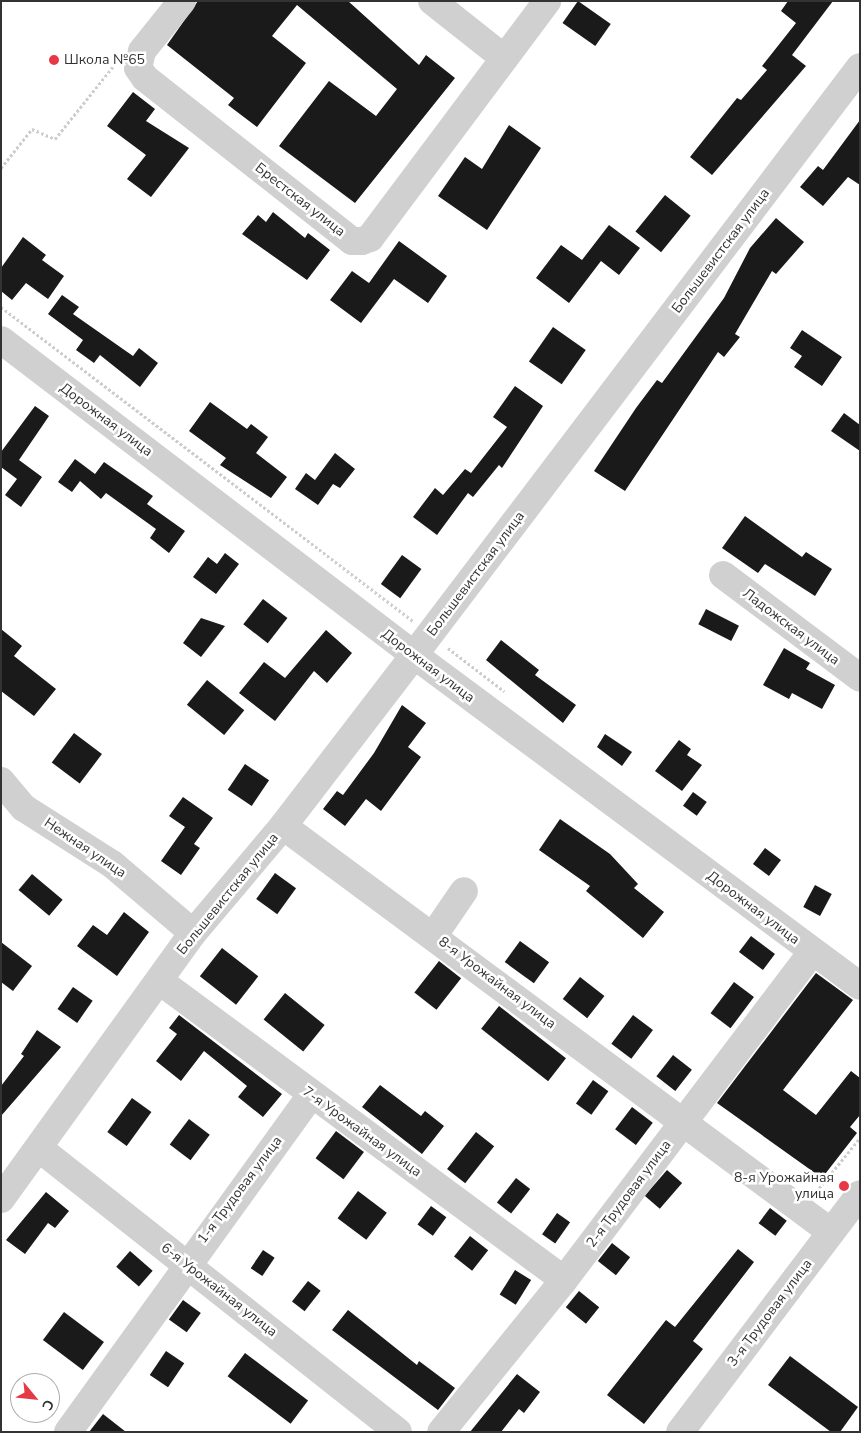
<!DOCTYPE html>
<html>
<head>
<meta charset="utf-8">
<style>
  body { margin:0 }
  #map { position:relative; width:861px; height:1433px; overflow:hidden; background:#fff; font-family:"Nunito Sans",sans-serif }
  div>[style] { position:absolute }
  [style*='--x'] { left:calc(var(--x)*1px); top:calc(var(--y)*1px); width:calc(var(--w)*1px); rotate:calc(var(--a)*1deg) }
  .building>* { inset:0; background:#1a1a1a; transform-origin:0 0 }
  .path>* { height:3px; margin-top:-1.5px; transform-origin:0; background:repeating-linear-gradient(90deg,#cdcdcd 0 2.5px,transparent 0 5px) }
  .minor>* { height:28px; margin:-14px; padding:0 14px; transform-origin:14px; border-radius:14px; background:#d0d0d0 }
  .dots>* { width:14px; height:14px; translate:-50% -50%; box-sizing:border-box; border:2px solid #fff; border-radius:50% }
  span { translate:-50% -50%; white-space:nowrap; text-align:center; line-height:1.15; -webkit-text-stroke:5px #fff; paint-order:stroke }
  .poi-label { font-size:14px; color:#333 }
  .left { translate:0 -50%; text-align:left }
  .right { translate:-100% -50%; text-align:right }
  .street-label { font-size:14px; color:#333 }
  .frame { position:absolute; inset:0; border:2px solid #333; pointer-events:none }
  .north { position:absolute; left:10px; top:1373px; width:50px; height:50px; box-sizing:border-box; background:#fff; border:1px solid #adadad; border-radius:50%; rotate:118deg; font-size:14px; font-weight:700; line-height:20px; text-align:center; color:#333 }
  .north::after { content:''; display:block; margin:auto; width:18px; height:22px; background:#e63946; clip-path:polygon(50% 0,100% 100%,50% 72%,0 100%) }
</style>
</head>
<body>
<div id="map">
  <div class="building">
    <i style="clip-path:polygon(198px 1px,348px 1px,419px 65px,426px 55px,455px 78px,355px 203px,279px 146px,329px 81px,376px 116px,397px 89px,297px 5px,272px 36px,306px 63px,257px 127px,228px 105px,234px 98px,167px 45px)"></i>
    <i style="left:578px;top:1px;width:40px;height:27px;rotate:35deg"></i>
    <i style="clip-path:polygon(788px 1px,833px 1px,792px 55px,806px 66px,712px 175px,690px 157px,737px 98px,741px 100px,767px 70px,762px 66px,796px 23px,781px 11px)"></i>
    <i style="clip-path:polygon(133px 92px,155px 109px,146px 121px,189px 148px,151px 197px,127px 179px,146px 155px,107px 126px)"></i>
    <i style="clip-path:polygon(860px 120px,860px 185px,848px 177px,823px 206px,800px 187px,818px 166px,823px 170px)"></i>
    <i style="clip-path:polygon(509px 125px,541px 148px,487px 230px,438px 196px,465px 157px,482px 169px)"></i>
    <i style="left:665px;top:195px;width:33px;height:47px;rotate:39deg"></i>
    <i style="clip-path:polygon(273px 212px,305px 238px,308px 233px,330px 250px,307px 280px,242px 234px,258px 215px,266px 222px)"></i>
    <i style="clip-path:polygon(776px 218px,804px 242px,776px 274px,772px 271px,735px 334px,740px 337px,724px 357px,718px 352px,625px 491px,594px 471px,636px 408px,657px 380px,662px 383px,724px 298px,750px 248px)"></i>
    <i style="clip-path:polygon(609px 225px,640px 248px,619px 275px,601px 261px,569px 303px,536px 278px,561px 245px,582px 260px)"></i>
    <i style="clip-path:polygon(23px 237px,46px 255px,42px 260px,64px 276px,48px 299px,26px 283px,12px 300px,1px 291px,1px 268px)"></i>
    <i style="clip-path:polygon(399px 241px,447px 276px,428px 303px,394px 279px,361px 323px,330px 300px,352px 271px,369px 283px)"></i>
    <i style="clip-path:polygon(62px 295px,79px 307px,73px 314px,133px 356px,139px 348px,158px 363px,140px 387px,100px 355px,94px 363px,76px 350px,83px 340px,48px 314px)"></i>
    <i style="left:553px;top:327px;width:40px;height:42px;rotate:35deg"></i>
    <i style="clip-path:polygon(802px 330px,842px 357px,822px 386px,794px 367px,802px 356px,790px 348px)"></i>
    <i style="clip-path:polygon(515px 386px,543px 406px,502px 468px,499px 465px,473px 497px,468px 493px,437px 535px,413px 517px,435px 488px,443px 495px,465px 469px,471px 473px,507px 427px,493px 417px)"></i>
    <i style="clip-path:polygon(210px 402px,247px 429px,251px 424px,268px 437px,256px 453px,287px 477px,271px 498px,220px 465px,226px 458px,189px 431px)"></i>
    <i style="clip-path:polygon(35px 406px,49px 416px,19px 460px,42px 477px,21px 507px,5px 495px,17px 479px,1px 467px,1px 452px)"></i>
    <i style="clip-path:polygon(844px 413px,860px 425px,860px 451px,831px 431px)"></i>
    <i style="clip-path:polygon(335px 453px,355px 469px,340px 488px,333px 484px,318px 505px,295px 489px,306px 473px,315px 480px)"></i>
    <i style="clip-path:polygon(75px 459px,95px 474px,104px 462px,153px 496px,147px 504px,185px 531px,169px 553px,150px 538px,156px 529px,106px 493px,101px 499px,80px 481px,72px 492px,58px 482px)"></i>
    <i style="clip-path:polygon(745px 516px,802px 557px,806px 552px,832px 569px,815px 596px,765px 564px,758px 573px,722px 548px)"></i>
    <i style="clip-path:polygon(225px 553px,239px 564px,216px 594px,193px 577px,208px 557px,217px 564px)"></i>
    <i style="left:402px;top:555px;width:24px;height:36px;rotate:36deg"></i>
    <i style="left:263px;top:599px;width:31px;height:32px;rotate:38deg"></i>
    <i style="left:706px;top:609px;width:37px;height:17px;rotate:27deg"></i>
    <i style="clip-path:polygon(201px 618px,225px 626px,201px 657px,183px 643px)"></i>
    <i style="clip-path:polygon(1px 629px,22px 646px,14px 656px,56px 689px,34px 716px,1px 691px)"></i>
    <i style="clip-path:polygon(326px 630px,352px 653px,327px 683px,314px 671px,275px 721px,239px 693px,264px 662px,285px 678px)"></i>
    <i style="clip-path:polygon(501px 640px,539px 670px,535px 675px,576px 705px,563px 723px,486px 660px)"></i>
    <i style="clip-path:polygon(784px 648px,810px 663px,806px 669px,835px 685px,822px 709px,792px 693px,789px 699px,763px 685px)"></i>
    <i style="left:207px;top:680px;width:48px;height:32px;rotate:39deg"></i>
    <i style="clip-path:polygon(402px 705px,426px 723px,408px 747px,421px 757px,381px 811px,366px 799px,345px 826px,323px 809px,337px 791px,343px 795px,374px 753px)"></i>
    <i style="left:74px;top:733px;width:35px;height:37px;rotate:37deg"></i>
    <i style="clip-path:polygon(605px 734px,632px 752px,622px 766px,597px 747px)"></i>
    <i style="clip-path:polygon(679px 740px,691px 749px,687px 755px,702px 765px,682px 791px,655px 771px)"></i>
    <i style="left:245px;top:764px;width:29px;height:31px;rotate:34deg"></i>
    <i style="left:693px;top:792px;width:17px;height:17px;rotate:36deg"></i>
    <i style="clip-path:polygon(183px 797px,213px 818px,194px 844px,200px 848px,181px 875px,161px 861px,185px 827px,169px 816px)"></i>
    <i style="clip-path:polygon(560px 819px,610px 854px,638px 884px,634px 888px,664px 912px,643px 938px,586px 891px,590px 886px,539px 850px)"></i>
    <i style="left:765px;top:848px;width:20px;height:20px;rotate:37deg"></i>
    <i style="left:275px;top:873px;width:26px;height:32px;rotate:36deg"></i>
    <i style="left:32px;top:874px;width:40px;height:21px;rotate:40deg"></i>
    <i style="left:815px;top:885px;width:19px;height:25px;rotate:28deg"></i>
    <i style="clip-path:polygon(124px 912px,149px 932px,117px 976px,77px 946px,93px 925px,107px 935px)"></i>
    <i style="left:751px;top:936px;width:30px;height:20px;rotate:37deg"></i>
    <i style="left:520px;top:941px;width:36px;height:26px;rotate:36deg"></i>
    <i style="clip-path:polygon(1px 942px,32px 966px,13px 991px,1px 982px)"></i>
    <i style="left:222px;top:948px;width:46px;height:36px;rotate:38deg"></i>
    <i style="left:439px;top:961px;width:28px;height:40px;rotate:38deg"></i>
    <i style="clip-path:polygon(816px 973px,853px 1000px,783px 1090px,816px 1115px,851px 1071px,860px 1078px,860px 1115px,850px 1127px,857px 1133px,822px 1178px,717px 1103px)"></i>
    <i style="left:580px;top:977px;width:31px;height:28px;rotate:38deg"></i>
    <i style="left:734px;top:982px;width:25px;height:39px;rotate:37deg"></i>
    <i style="left:73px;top:987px;width:24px;height:27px;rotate:35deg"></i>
    <i style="left:285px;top:993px;width:51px;height:34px;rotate:39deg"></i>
    <i style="left:499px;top:1006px;width:85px;height:29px;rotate:38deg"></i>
    <i style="clip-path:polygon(179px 1015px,282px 1094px,263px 1117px,238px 1097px,247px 1086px,204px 1051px,181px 1081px,156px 1061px,177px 1034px,169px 1028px)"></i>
    <i style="left:633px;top:1015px;width:25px;height:36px;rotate:37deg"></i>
    <i style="clip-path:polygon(37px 1030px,61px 1047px,1px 1116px,1px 1086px,24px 1056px,21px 1054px)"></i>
    <i style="left:673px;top:1055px;width:24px;height:27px;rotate:38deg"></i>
    <i style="left:593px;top:1080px;width:19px;height:29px;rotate:36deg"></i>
    <i style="clip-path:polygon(380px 1085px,421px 1116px,425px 1111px,444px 1126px,422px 1154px,362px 1107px)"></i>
    <i style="left:132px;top:1098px;width:24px;height:42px;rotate:36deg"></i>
    <i style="left:632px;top:1107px;width:26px;height:28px;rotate:37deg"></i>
    <i style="left:189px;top:1119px;width:26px;height:32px;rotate:37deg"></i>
    <i style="left:336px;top:1131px;width:35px;height:34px;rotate:37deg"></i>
    <i style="left:476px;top:1132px;width:23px;height:47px;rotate:38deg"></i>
    <i style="left:667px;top:1170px;width:20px;height:34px;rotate:41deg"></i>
    <i style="left:516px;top:1178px;width:18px;height:31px;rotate:38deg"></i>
    <i style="left:358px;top:1191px;width:36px;height:34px;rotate:37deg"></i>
    <i style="clip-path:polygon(46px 1192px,69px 1211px,55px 1228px,48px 1223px,25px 1254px,6px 1240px)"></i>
    <i style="left:431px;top:1206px;width:19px;height:23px;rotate:36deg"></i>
    <i style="left:770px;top:1208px;width:21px;height:19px;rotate:37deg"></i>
    <i style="left:557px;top:1213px;width:16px;height:26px;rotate:35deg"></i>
    <i style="left:470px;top:1236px;width:23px;height:26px;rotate:38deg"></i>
    <i style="left:612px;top:1243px;width:23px;height:23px;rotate:38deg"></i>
    <i style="clip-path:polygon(738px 1249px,754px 1262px,693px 1341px,703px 1349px,644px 1424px,607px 1395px,666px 1320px,675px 1327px)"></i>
    <i style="left:263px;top:1250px;width:14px;height:22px;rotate:34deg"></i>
    <i style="left:130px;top:1251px;width:30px;height:21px;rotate:41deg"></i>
    <i style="left:515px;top:1270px;width:19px;height:29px;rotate:32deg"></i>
    <i style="left:308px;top:1281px;width:16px;height:26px;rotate:38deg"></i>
    <i style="left:579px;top:1291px;width:26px;height:21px;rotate:39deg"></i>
    <i style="left:183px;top:1300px;width:22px;height:24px;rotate:36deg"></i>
    <i style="clip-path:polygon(348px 1310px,417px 1365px,419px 1361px,455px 1388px,438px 1410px,332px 1330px)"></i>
    <i style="left:64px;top:1312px;width:50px;height:35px;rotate:37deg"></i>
    <i style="left:166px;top:1351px;width:22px;height:29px;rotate:34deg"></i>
    <i style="left:245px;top:1353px;width:79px;height:29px;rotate:37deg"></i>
    <i style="clip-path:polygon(790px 1356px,858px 1407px,840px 1432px,831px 1432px,768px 1385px)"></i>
    <i style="clip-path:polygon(517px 1374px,540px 1392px,524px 1413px,519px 1409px,501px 1432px,470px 1432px)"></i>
    <i style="clip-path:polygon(103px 1414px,126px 1432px,89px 1432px)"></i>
  </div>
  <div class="path">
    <i style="--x:1;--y:168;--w:50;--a:-51.5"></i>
    <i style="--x:32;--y:129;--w:25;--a:23"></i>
    <i style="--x:55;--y:139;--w:96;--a:-51.3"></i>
    <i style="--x:1;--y:307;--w:518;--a:37.31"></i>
    <i style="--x:448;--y:648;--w:71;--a:37.5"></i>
    <i style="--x:816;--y:1192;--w:70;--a:-50.8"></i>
  </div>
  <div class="minor">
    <i style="--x:182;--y:1;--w:64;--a:128.7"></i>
    <i style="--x:142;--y:51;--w:17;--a:103"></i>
    <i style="--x:138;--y:68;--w:12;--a:55"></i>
    <i style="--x:145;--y:78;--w:263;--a:38.2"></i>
    <i style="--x:352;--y:241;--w:10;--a:0"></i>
    <i style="--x:362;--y:241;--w:9;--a:-21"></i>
    <i style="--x:370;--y:238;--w:296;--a:-53.2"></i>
    <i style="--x:432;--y:1;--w:92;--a:38.4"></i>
    <i style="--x:1;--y:340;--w:519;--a:37.33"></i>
    <i style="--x:414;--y:655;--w:555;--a:36.58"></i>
    <i style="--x:723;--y:575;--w:171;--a:36.9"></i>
    <i style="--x:1;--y:781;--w:35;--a:50"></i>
    <i style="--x:24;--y:808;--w:104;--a:32.5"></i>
    <i style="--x:112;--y:864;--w:106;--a:40.4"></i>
    <i style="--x:283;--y:826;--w:682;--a:36.53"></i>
    <i style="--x:434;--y:935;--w:53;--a:-55.7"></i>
    <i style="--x:161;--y:982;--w:501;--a:36.48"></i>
    <i style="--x:40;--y:1149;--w:456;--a:38.3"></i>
    <i style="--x:1;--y:1199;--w:328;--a:-54.2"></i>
    <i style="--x:193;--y:933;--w:140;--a:-49.9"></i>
    <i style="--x:283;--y:826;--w:215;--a:-52.5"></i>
    <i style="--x:414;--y:655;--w:738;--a:-52.82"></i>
    <i style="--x:68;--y:1432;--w:415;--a:-54.2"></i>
    <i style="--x:441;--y:1432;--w:196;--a:-51"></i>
    <i style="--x:564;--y:1280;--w:411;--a:-52.9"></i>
    <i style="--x:680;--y:1432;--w:298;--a:-52.9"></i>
  </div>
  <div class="dots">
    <i style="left:54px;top:60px;background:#e63946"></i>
    <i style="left:844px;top:1186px;background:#e63946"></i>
  </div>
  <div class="poi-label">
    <span class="left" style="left:64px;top:60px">Школа №65</span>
    <span class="right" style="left:834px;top:1186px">8-я Урожайная<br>улица</span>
  </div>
  <div class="street-label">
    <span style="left:300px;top:200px;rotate:38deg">Брестская улица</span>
    <span style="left:721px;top:251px;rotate:-53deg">Большевистская улица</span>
    <span style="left:106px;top:420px;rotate:37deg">Дорожная улица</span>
    <span style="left:476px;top:574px;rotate:-53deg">Большевистская улица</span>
    <span style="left:791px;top:627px;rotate:37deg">Ладожская улица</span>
    <span style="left:428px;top:666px;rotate:37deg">Дорожная улица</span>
    <span style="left:85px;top:848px;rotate:34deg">Нежная улица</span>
    <span style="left:228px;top:894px;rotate:-51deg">Большевистская улица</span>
    <span style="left:753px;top:908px;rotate:37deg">Дорожная улица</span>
    <span style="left:497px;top:983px;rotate:37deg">8-я Урожайная улица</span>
    <span style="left:362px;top:1132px;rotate:36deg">7-я Урожайная улица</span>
    <span style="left:240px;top:1190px;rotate:-53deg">1-я Трудовая улица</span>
    <span style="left:629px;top:1194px;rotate:-53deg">2-я Трудовая улица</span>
    <span style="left:219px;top:1290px;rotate:38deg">6-я Урожайная улица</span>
    <span style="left:770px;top:1313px;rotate:-53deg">3-я Трудовая улица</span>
  </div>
  <div class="frame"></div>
  <div class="north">С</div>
</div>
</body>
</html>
